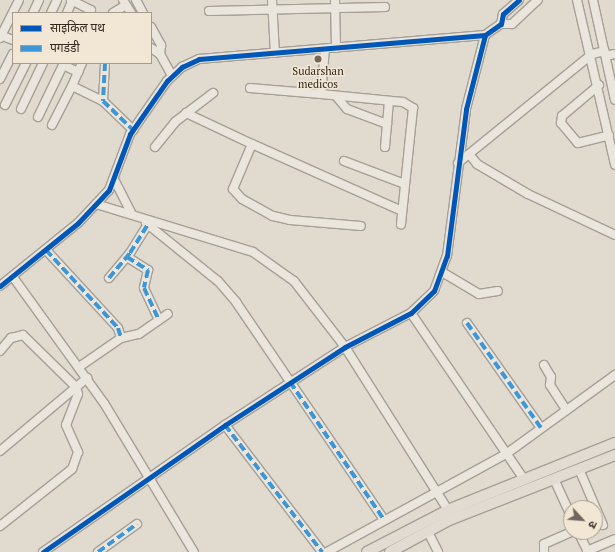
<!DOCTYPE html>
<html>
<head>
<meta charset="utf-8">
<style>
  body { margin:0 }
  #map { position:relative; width:615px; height:552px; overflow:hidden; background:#e1dace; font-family:"PT Serif","Noto Sans Devanagari",serif }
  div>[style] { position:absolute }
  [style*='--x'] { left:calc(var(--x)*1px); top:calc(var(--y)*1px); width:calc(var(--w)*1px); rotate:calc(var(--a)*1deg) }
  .roads { filter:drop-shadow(1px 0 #a69f96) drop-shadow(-1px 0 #a69f96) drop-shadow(0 1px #a69f96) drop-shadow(0 -1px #a69f96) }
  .minor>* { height:8px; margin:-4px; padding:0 4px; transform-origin:4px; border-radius:4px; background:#eae6de }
  .major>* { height:10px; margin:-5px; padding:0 5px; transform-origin:5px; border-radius:5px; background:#e1dbd1 }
  .quiet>* { height:4px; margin-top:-2px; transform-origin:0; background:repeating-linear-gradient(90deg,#3d96d5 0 8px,transparent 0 12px) }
  .cycleway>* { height:5px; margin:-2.5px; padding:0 2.5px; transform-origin:2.5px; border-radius:2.5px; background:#0057b8 }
  .dots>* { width:11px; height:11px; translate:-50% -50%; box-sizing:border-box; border:2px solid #f1e7d4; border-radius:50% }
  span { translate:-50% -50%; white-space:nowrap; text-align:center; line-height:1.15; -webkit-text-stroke:3px #f1e7d4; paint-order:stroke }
  .poi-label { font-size:11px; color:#342820 }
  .legend { position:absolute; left:12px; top:12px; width:140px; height:52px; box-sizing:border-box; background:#f1e7d4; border:1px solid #a59b8c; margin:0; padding:5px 7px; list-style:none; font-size:12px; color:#342820 }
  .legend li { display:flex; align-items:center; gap:8px; height:20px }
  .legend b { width:20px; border:1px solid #a59b8c }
  .north { position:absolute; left:563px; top:500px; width:40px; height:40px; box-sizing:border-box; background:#f1e7d4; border:1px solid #a59b8c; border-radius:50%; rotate:116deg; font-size:11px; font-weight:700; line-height:16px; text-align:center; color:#342820 }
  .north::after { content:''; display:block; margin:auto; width:14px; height:18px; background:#71665d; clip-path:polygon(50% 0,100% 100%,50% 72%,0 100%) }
</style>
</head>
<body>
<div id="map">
  <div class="roads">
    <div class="minor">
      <i style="--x:71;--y:0;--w:22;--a:27"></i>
      <i style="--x:91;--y:10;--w:4;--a:124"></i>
      <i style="--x:123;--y:0;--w:15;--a:58"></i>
      <i style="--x:136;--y:0;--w:15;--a:62"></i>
      <i style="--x:272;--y:0;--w:53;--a:86.8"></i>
      <i style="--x:335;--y:0;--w:48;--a:88.8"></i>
      <i style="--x:577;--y:0;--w:169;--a:77"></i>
      <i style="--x:593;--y:0;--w:102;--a:77.6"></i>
      <i style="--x:209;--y:11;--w:176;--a:-1.3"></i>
      <i style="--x:33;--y:13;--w:14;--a:-65"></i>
      <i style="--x:51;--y:13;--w:14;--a:-65"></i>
      <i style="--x:67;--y:13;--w:13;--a:-67"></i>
      <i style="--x:113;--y:13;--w:15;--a:-32"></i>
      <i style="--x:501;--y:24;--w:11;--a:0"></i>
      <i style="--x:512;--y:24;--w:35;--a:-43"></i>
      <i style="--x:151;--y:27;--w:21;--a:61"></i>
      <i style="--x:161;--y:45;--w:9;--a:96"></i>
      <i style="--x:0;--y:35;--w:14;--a:21"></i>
      <i style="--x:0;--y:38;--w:42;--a:-63.4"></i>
      <i style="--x:151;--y:48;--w:11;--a:34"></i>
      <i style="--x:160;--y:54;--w:25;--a:61"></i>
      <i style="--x:325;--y:49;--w:45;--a:95.1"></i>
      <i style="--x:321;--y:94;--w:82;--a:5.6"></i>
      <i style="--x:403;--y:102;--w:12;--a:31"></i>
      <i style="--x:413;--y:108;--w:117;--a:95.9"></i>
      <i style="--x:606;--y:56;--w:9;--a:-13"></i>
      <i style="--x:105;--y:63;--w:38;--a:93"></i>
      <i style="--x:103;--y:101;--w:42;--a:44"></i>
      <i style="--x:78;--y:72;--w:10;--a:-66"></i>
      <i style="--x:0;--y:79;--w:28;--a:-63"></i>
      <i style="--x:599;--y:85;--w:48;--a:140"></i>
      <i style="--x:562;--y:116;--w:7;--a:98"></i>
      <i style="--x:561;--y:123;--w:26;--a:50"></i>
      <i style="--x:578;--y:143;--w:32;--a:-14"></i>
      <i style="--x:250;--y:88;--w:71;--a:4.8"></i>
      <i style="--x:336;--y:96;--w:17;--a:50"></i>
      <i style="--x:347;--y:109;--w:43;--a:20.6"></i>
      <i style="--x:5;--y:105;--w:47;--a:-63.4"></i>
      <i style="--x:21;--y:109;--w:51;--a:-64.4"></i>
      <i style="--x:186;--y:113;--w:73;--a:25.2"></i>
      <i style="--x:252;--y:144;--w:49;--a:112.9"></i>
      <i style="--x:233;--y:189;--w:13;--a:48"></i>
      <i style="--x:242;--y:199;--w:35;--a:29"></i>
      <i style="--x:273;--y:216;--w:17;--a:13"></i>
      <i style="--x:290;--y:220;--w:71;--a:4.8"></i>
      <i style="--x:38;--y:117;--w:58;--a:-64.3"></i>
      <i style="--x:63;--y:65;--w:17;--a:25"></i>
      <i style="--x:78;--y:72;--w:15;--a:113"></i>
      <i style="--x:72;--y:86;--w:34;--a:26"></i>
      <i style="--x:52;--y:125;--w:44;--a:-62.9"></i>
      <i style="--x:252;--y:144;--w:164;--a:24.1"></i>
      <i style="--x:155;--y:147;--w:32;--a:-51"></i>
      <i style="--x:175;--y:122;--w:48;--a:-37.3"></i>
      <i style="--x:385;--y:147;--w:46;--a:-85"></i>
      <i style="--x:469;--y:154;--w:13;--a:51"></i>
      <i style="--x:477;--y:164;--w:59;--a:30.5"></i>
      <i style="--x:528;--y:194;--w:96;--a:25.2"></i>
      <i style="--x:344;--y:161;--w:65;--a:20.7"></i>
      <i style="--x:458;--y:163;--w:173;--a:-39.1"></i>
      <i style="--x:592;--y:54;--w:13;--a:-13"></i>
      <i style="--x:115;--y:181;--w:37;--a:63"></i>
      <i style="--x:96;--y:204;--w:164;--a:17"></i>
      <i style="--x:253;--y:252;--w:50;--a:35.3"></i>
      <i style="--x:294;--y:281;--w:83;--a:52.3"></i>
      <i style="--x:345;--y:347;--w:193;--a:57.7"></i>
      <i style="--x:146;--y:223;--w:92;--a:38.9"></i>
      <i style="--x:218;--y:281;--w:28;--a:49"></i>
      <i style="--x:236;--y:302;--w:263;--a:55.8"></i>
      <i style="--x:46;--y:250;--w:106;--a:47.3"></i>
      <i style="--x:118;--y:328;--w:10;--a:73"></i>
      <i style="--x:127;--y:257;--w:25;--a:32"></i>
      <i style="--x:148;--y:270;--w:18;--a:103"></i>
      <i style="--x:144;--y:288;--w:35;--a:65"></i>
      <i style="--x:442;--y:272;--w:43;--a:30.7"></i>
      <i style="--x:479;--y:294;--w:19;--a:-9"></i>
      <i style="--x:13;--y:277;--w:155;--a:54.2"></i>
      <i style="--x:104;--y:403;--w:174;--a:58.9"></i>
      <i style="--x:109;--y:278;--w:33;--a:-50"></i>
      <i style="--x:130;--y:253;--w:34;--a:-58"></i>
      <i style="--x:0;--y:286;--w:100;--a:-38.9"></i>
      <i style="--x:78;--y:223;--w:45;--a:-46.8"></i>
      <i style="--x:109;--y:190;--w:60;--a:-69.4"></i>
      <i style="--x:130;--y:134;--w:65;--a:-55.1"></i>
      <i style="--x:167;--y:81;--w:21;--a:-43"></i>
      <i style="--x:182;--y:67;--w:19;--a:-25"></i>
      <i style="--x:199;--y:59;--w:287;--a:-4.8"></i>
      <i style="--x:485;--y:35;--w:19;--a:-35"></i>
      <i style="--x:501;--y:24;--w:10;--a:-79"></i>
      <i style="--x:503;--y:14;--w:21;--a:-41"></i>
      <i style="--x:411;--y:313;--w:201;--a:55.8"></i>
      <i style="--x:467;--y:323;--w:128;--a:54.8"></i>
      <i style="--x:0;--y:351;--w:17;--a:-50"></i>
      <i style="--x:11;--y:338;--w:12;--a:-14"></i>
      <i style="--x:23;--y:335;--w:74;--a:44.5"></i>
      <i style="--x:76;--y:387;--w:7;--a:74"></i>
      <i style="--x:78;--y:394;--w:33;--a:111"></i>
      <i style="--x:66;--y:425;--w:30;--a:66"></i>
      <i style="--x:78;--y:452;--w:18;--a:109"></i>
      <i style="--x:72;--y:469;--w:92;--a:141.6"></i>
      <i style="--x:544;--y:365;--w:14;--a:60"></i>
      <i style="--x:551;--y:377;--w:8;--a:97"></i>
      <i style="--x:550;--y:385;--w:30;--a:57"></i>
      <i style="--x:79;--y:367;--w:51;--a:-34.6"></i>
      <i style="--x:121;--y:338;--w:18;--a:-13"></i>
      <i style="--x:139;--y:334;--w:35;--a:-35"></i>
      <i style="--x:225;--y:425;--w:160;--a:52.6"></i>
      <i style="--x:0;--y:451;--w:114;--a:-40"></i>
      <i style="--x:579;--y:469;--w:61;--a:66.8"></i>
      <i style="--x:554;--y:479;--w:41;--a:65.3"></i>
      <i style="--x:428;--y:532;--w:22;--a:63"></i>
      <i style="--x:578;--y:532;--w:22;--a:63"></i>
      <i style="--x:587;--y:551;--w:30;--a:-23"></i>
      <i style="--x:43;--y:552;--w:222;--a:-34.9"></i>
      <i style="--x:225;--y:425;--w:143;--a:-33"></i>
      <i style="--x:345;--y:347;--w:74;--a:-27.3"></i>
      <i style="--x:411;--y:313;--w:32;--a:-44"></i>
      <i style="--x:434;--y:291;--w:37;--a:-70"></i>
      <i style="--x:447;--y:256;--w:148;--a:-82.6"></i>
      <i style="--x:466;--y:109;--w:76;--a:-75.6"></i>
      <i style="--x:98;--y:552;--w:48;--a:-35.7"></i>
      <i style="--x:327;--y:552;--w:204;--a:-28.7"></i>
      <i style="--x:506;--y:454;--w:135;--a:-35.9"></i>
      <i style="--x:544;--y:552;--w:8;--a:-90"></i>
      <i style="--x:544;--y:544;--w:30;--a:-24"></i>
    </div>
    <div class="major">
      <i style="--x:367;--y:552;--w:91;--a:-27.4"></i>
      <i style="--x:448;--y:510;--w:180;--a:-21.9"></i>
      <i style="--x:390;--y:552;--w:67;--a:-28.5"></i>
      <i style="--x:449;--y:520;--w:178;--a:-21.4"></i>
    </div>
  </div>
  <div class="quiet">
    <i style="--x:105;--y:63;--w:38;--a:93"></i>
    <i style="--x:103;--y:101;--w:42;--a:44"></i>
    <i style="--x:46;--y:250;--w:106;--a:47.3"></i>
    <i style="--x:118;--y:328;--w:10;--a:73"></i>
    <i style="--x:127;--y:257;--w:25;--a:32"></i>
    <i style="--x:148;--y:270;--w:18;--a:103"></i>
    <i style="--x:144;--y:288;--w:35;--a:65"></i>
    <i style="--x:109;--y:278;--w:33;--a:-50"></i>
    <i style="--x:130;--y:253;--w:34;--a:-58"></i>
    <i style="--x:467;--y:323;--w:128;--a:54.8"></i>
    <i style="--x:290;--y:382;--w:167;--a:55.7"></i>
    <i style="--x:225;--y:425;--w:160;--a:52.6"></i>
    <i style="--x:98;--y:552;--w:48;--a:-35.7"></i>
  </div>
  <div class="cycleway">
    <i style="--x:0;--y:286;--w:100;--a:-38.9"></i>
    <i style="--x:78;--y:223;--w:45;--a:-46.8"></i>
    <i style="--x:109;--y:190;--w:60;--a:-69.4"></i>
    <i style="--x:130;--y:134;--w:65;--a:-55.1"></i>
    <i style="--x:167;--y:81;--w:21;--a:-43"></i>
    <i style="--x:182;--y:67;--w:19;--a:-25"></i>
    <i style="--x:199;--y:59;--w:287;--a:-4.8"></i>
    <i style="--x:485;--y:35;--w:19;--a:-35"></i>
    <i style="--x:501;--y:24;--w:10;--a:-79"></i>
    <i style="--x:503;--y:14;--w:21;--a:-41"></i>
    <i style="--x:43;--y:552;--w:222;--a:-34.9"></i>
    <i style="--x:225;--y:425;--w:143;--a:-33"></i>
    <i style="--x:345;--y:347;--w:74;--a:-27.3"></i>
    <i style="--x:411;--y:313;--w:32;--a:-44"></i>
    <i style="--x:434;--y:291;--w:37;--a:-70"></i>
    <i style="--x:447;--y:256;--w:148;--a:-82.6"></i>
    <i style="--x:466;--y:109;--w:76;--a:-75.6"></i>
  </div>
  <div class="dots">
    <i style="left:318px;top:59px;background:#71665d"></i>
  </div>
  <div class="poi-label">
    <span style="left:318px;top:78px">Sudarshan<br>medicos</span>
  </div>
  <ul class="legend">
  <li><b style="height:5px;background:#0057b8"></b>साइकिल पथ</li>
  <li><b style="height:5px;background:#3d96d5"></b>पगडंडी</li>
  </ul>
  <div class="north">उ</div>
</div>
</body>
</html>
